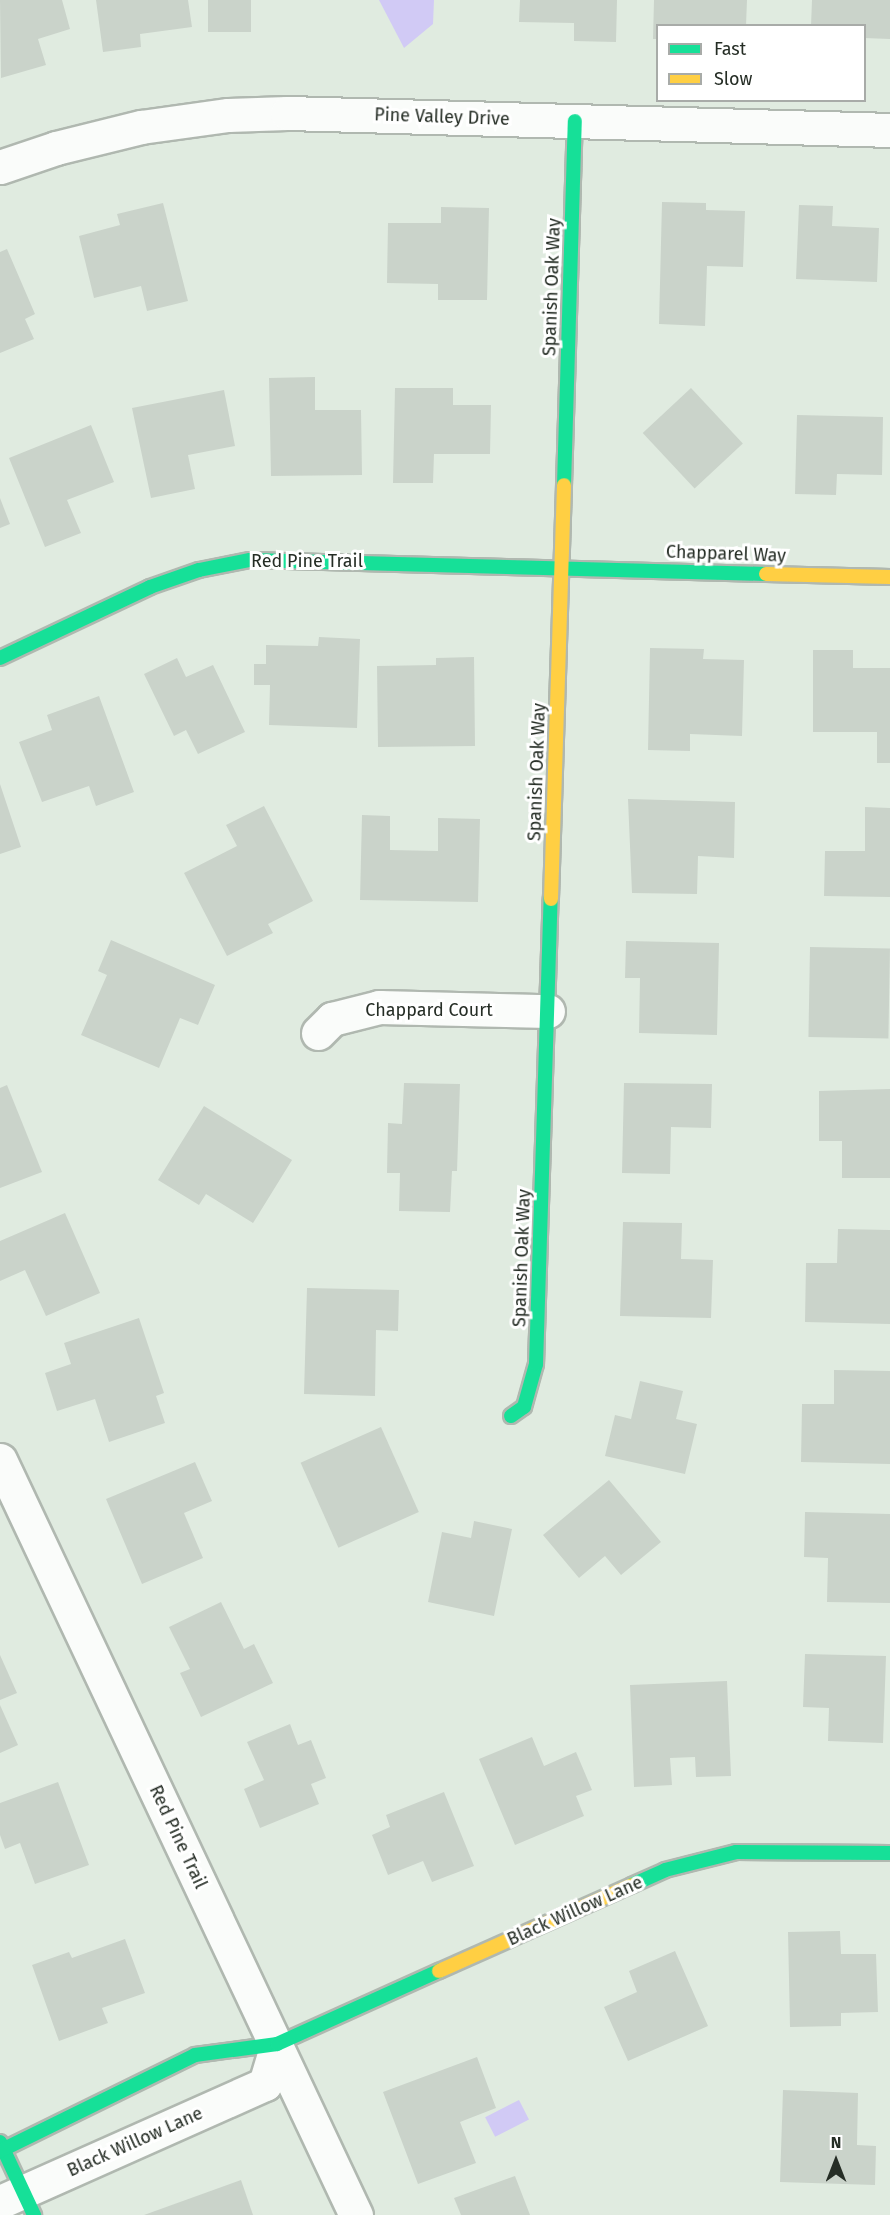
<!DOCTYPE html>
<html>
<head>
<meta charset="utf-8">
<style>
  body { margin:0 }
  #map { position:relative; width:890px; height:2215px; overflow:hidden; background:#e0ebe0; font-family:"Fira Sans",sans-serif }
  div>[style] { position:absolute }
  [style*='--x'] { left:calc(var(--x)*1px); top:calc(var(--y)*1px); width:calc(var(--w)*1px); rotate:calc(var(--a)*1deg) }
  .water>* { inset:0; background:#d1caf5; transform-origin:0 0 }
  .building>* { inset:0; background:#cad3ca; transform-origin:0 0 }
  .roads { filter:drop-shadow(2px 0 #b0b8b0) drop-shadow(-2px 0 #b0b8b0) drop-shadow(0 2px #b0b8b0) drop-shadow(0 -2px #b0b8b0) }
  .street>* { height:33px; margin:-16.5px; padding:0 16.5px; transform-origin:16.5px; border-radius:16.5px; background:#fafcfa }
  .fast>* { height:14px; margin:-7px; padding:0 7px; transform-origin:7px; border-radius:7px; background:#16e098 }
  .slow>* { height:14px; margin:-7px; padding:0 7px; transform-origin:7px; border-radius:7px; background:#ffcf43 }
  span { translate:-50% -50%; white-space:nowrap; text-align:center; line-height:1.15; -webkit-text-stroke:6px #fff; paint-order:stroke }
  .street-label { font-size:18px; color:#252d25 }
  .legend { position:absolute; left:656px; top:24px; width:210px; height:78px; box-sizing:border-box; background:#fff; border:2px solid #a8aba8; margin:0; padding:8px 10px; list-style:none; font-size:18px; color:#252d25 }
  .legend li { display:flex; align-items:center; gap:12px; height:30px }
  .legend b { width:30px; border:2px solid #a8aba8 }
  .north { position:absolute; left:806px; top:2131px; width:60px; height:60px; -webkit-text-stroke:4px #fff; paint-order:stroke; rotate:0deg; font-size:16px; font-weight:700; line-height:24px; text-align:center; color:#252d25 }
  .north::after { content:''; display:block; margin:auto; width:21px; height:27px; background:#252d25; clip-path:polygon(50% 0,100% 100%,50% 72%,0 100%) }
</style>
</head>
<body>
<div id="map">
  <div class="water">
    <i style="clip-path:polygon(379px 0,434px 0,433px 24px,404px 48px)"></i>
    <i style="left:519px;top:2100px;width:22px;height:38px;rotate:63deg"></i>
  </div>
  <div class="building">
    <i style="clip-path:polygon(0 0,62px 0,70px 29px,38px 39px,46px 65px,1px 78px)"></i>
    <i style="clip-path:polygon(96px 0,188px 0,192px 27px,140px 34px,141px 47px,103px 52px)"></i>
    <i style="left:208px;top:0;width:43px;height:32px"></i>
    <i style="clip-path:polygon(520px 0,617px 0,616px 42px,574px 41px,574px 23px,519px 22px)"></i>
    <i style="clip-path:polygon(654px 0,747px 0,746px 26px,658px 26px,658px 39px,653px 39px)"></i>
    <i style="clip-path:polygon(812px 0,890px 0,890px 39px,864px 38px,864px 26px,811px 26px)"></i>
    <i style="clip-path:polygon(662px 202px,706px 203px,706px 210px,745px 211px,743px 267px,707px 266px,705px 326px,659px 324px)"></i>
    <i style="clip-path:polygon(163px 203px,188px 301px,147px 311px,141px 286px,94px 298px,79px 236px,120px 225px,117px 214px)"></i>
    <i style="clip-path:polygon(799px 205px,833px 206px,832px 226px,879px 228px,877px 282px,796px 279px)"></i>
    <i style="clip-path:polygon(441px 207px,489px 208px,487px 300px,438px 300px,438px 284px,387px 283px,388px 223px,441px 223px)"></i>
    <i style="clip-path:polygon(7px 249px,35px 314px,25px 319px,34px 339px,0 353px,0 252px)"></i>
    <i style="clip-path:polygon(315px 377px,315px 410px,361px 410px,362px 475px,271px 476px,269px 378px)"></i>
    <i style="clip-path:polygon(395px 388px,453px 388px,453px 405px,491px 405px,490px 454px,434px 454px,433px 483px,393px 483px)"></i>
    <i style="left:691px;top:388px;width:76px;height:66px;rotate:47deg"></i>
    <i style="clip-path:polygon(224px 390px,235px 446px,188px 455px,195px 489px,151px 498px,132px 408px)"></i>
    <i style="clip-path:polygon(797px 415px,883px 417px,882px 475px,837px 474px,836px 495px,795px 494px)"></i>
    <i style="clip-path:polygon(91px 425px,114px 482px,67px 500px,81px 533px,45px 547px,9px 458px)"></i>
    <i style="clip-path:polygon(0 498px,10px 524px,0 528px)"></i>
    <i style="clip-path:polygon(319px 637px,360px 639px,357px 728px,269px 725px,270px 685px,254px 685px,254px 664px,266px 664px,266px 645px,318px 646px)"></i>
    <i style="clip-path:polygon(650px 648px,704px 649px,703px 659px,744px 660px,742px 736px,690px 734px,690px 751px,648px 750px)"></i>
    <i style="clip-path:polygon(813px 650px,853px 650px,853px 668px,890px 668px,890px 763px,877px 763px,877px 732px,813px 732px)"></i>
    <i style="clip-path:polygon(474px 657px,475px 746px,378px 747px,377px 666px,436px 665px,436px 658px)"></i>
    <i style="clip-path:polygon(177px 658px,186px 677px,213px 665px,245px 732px,198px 754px,186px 730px,174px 736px,144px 674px)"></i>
    <i style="clip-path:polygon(99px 696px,134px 792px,96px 806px,89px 786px,42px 802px,19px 742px,52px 730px,47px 715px)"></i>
    <i style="clip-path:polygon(0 784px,21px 847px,0 854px)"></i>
    <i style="clip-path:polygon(628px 799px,735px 802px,734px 858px,698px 856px,697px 894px,632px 893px)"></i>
    <i style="clip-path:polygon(264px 806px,313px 901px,268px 924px,273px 933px,227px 956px,184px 873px,237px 846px,226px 825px)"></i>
    <i style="clip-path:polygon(865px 807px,890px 808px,890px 897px,824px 896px,825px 851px,865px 851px)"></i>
    <i style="clip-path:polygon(362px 815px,390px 816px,390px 850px,438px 851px,438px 818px,480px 819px,478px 902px,360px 900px)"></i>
    <i style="clip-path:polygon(111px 940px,215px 985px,198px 1025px,180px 1018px,159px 1068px,81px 1035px,107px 975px,98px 971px)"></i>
    <i style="clip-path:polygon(626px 941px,719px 943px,717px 1035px,639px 1033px,640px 978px,625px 978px)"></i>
    <i style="left:810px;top:947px;width:80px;height:90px;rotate:1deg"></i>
    <i style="clip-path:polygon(404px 1083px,460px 1084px,457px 1171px,452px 1171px,450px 1212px,399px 1211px,400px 1173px,387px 1173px,388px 1123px,402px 1124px)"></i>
    <i style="clip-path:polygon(624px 1083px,712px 1084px,711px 1128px,671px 1127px,670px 1174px,622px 1173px)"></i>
    <i style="clip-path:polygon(7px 1085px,42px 1172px,0 1188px,0 1088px)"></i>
    <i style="clip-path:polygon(890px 1089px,890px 1178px,842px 1178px,842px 1141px,819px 1141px,819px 1091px)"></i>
    <i style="clip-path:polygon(204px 1106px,292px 1160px,253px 1223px,206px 1194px,199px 1205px,158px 1180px)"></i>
    <i style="clip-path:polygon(65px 1213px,100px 1293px,46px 1316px,25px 1270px,0 1281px,0 1241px)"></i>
    <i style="clip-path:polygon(623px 1222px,682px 1223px,681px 1259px,713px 1260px,711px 1318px,620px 1316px)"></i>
    <i style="clip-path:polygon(838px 1229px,890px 1230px,890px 1324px,805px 1322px,806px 1263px,837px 1263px)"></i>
    <i style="clip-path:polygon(307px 1288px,399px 1290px,398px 1331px,376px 1330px,375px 1396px,304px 1394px)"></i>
    <i style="clip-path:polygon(139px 1318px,164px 1393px,156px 1396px,165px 1423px,109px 1442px,95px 1399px,57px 1411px,45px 1373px,71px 1364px,64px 1343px)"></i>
    <i style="clip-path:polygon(834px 1370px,890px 1371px,890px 1464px,801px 1462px,802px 1404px,834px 1404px)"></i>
    <i style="clip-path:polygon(640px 1381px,683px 1391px,676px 1419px,697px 1424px,685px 1474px,605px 1456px,615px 1415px,631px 1419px)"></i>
    <i style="left:381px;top:1427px;width:93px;height:88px;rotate:66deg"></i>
    <i style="clip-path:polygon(195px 1462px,212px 1501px,184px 1513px,203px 1558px,142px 1584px,106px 1499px)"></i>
    <i style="clip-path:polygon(609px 1480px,661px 1542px,621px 1575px,605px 1556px,579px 1578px,543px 1535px)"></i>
    <i style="clip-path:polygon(805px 1512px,890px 1514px,890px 1603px,827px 1602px,828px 1558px,804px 1557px)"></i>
    <i style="clip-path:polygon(474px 1521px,512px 1529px,494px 1616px,428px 1602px,442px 1532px,471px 1538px)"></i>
    <i style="clip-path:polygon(221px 1602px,244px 1649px,254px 1644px,273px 1683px,201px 1717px,180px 1673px,190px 1669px,169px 1627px)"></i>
    <i style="clip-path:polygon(805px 1654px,886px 1656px,883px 1743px,828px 1741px,829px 1708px,803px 1707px)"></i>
    <i style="clip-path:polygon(0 1655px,17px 1693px,0 1700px)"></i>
    <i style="clip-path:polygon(727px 1681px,731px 1776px,696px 1777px,695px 1757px,670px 1758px,672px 1785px,634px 1787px,630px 1685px)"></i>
    <i style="clip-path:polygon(0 1705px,18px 1745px,0 1753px)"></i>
    <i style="clip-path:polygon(290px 1724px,298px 1745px,311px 1740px,326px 1778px,311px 1784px,319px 1804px,260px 1828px,244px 1789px,264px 1780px,247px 1742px)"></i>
    <i style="clip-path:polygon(532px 1737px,544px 1766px,576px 1752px,592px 1790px,576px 1796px,584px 1816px,515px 1845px,479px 1759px)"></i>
    <i style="clip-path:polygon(58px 1782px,89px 1865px,35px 1884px,20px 1843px,5px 1849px,0 1835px,0 1803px)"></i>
    <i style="clip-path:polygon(444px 1792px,474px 1866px,432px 1882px,423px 1861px,388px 1875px,372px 1835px,390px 1827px,386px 1815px)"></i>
    <i style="clip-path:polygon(840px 1931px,841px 1954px,876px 1954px,878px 2012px,841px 2013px,841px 2026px,790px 2027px,788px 1932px)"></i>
    <i style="clip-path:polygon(125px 1939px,145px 1993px,102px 2008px,108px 2023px,59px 2041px,32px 1965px,69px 1952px,72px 1958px)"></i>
    <i style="clip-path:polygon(675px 1951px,708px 2026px,628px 2061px,604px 2007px,637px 1992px,629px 1971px)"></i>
    <i style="clip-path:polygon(477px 2057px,496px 2108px,460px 2122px,476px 2163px,418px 2184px,383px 2092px)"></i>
    <i style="clip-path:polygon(783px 2090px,858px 2093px,857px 2145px,876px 2146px,875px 2185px,780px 2182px)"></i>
    <i style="clip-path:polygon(515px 2176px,530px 2215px,461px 2215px,454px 2198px)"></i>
    <i style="clip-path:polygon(241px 2180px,253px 2215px,144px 2215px)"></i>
  </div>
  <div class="roads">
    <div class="street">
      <i style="--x:0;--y:167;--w:59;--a:-18.7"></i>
      <i style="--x:56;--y:148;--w:88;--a:-13.9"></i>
      <i style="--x:141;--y:127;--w:88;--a:-7.9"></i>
      <i style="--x:228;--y:115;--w:59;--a:-1.9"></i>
      <i style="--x:287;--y:113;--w:603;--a:1.61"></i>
      <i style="--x:318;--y:1033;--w:20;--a:-45"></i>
      <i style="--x:332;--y:1019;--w:49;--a:-14.3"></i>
      <i style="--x:379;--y:1007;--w:169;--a:1.4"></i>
      <i style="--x:0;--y:1460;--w:835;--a:64.76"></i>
      <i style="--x:0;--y:2202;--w:290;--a:-24"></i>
      <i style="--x:265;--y:2084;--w:42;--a:-73.3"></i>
    </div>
    <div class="fast">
      <i style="--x:564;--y:485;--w:364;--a:-88.3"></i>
      <i style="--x:0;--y:658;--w:166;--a:-25.3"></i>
      <i style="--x:150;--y:587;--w:52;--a:-19.1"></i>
      <i style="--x:199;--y:570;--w:52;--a:-11.1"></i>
      <i style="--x:250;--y:560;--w:516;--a:1.55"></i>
      <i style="--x:511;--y:1416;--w:16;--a:-35"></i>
      <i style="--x:524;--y:1407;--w:45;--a:-74.4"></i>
      <i style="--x:536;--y:1364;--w:465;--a:-88.2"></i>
      <i style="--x:632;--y:1885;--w:36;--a:-24"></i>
      <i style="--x:665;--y:1870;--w:73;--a:-14.2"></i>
      <i style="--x:736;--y:1852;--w:154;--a:0.4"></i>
      <i style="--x:0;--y:2142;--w:81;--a:65"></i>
      <i style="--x:0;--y:2151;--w:217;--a:-26.2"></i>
      <i style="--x:195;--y:2055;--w:83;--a:-7.6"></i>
      <i style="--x:277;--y:2044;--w:178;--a:-24.3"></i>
    </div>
    <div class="slow">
      <i style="--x:766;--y:574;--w:124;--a:1.4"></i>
      <i style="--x:551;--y:899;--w:414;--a:-88.2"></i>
      <i style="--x:439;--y:1971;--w:211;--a:-24"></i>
    </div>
  </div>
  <div class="street-label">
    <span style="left:442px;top:117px;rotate:2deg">Pine Valley Drive</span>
    <span style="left:552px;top:287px;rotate:-88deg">Spanish Oak Way</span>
    <span style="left:726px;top:554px;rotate:2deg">Chapparel Way</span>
    <span style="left:307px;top:561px">Red Pine Trail</span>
    <span style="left:537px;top:772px;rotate:-88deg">Spanish Oak Way</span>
    <span style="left:429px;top:1010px">Chappard Court</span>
    <span style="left:522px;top:1258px;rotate:-88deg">Spanish Oak Way</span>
    <span style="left:178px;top:1837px;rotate:65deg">Red Pine Trail</span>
    <span style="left:575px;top:1911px;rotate:-24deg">Black Willow Lane</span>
    <span style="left:135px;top:2142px;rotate:-24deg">Black Willow Lane</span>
  </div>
  <ul class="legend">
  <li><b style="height:8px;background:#16e098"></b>Fast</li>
  <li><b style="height:8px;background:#ffcf43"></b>Slow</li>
  </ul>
  <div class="north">N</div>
</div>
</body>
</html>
